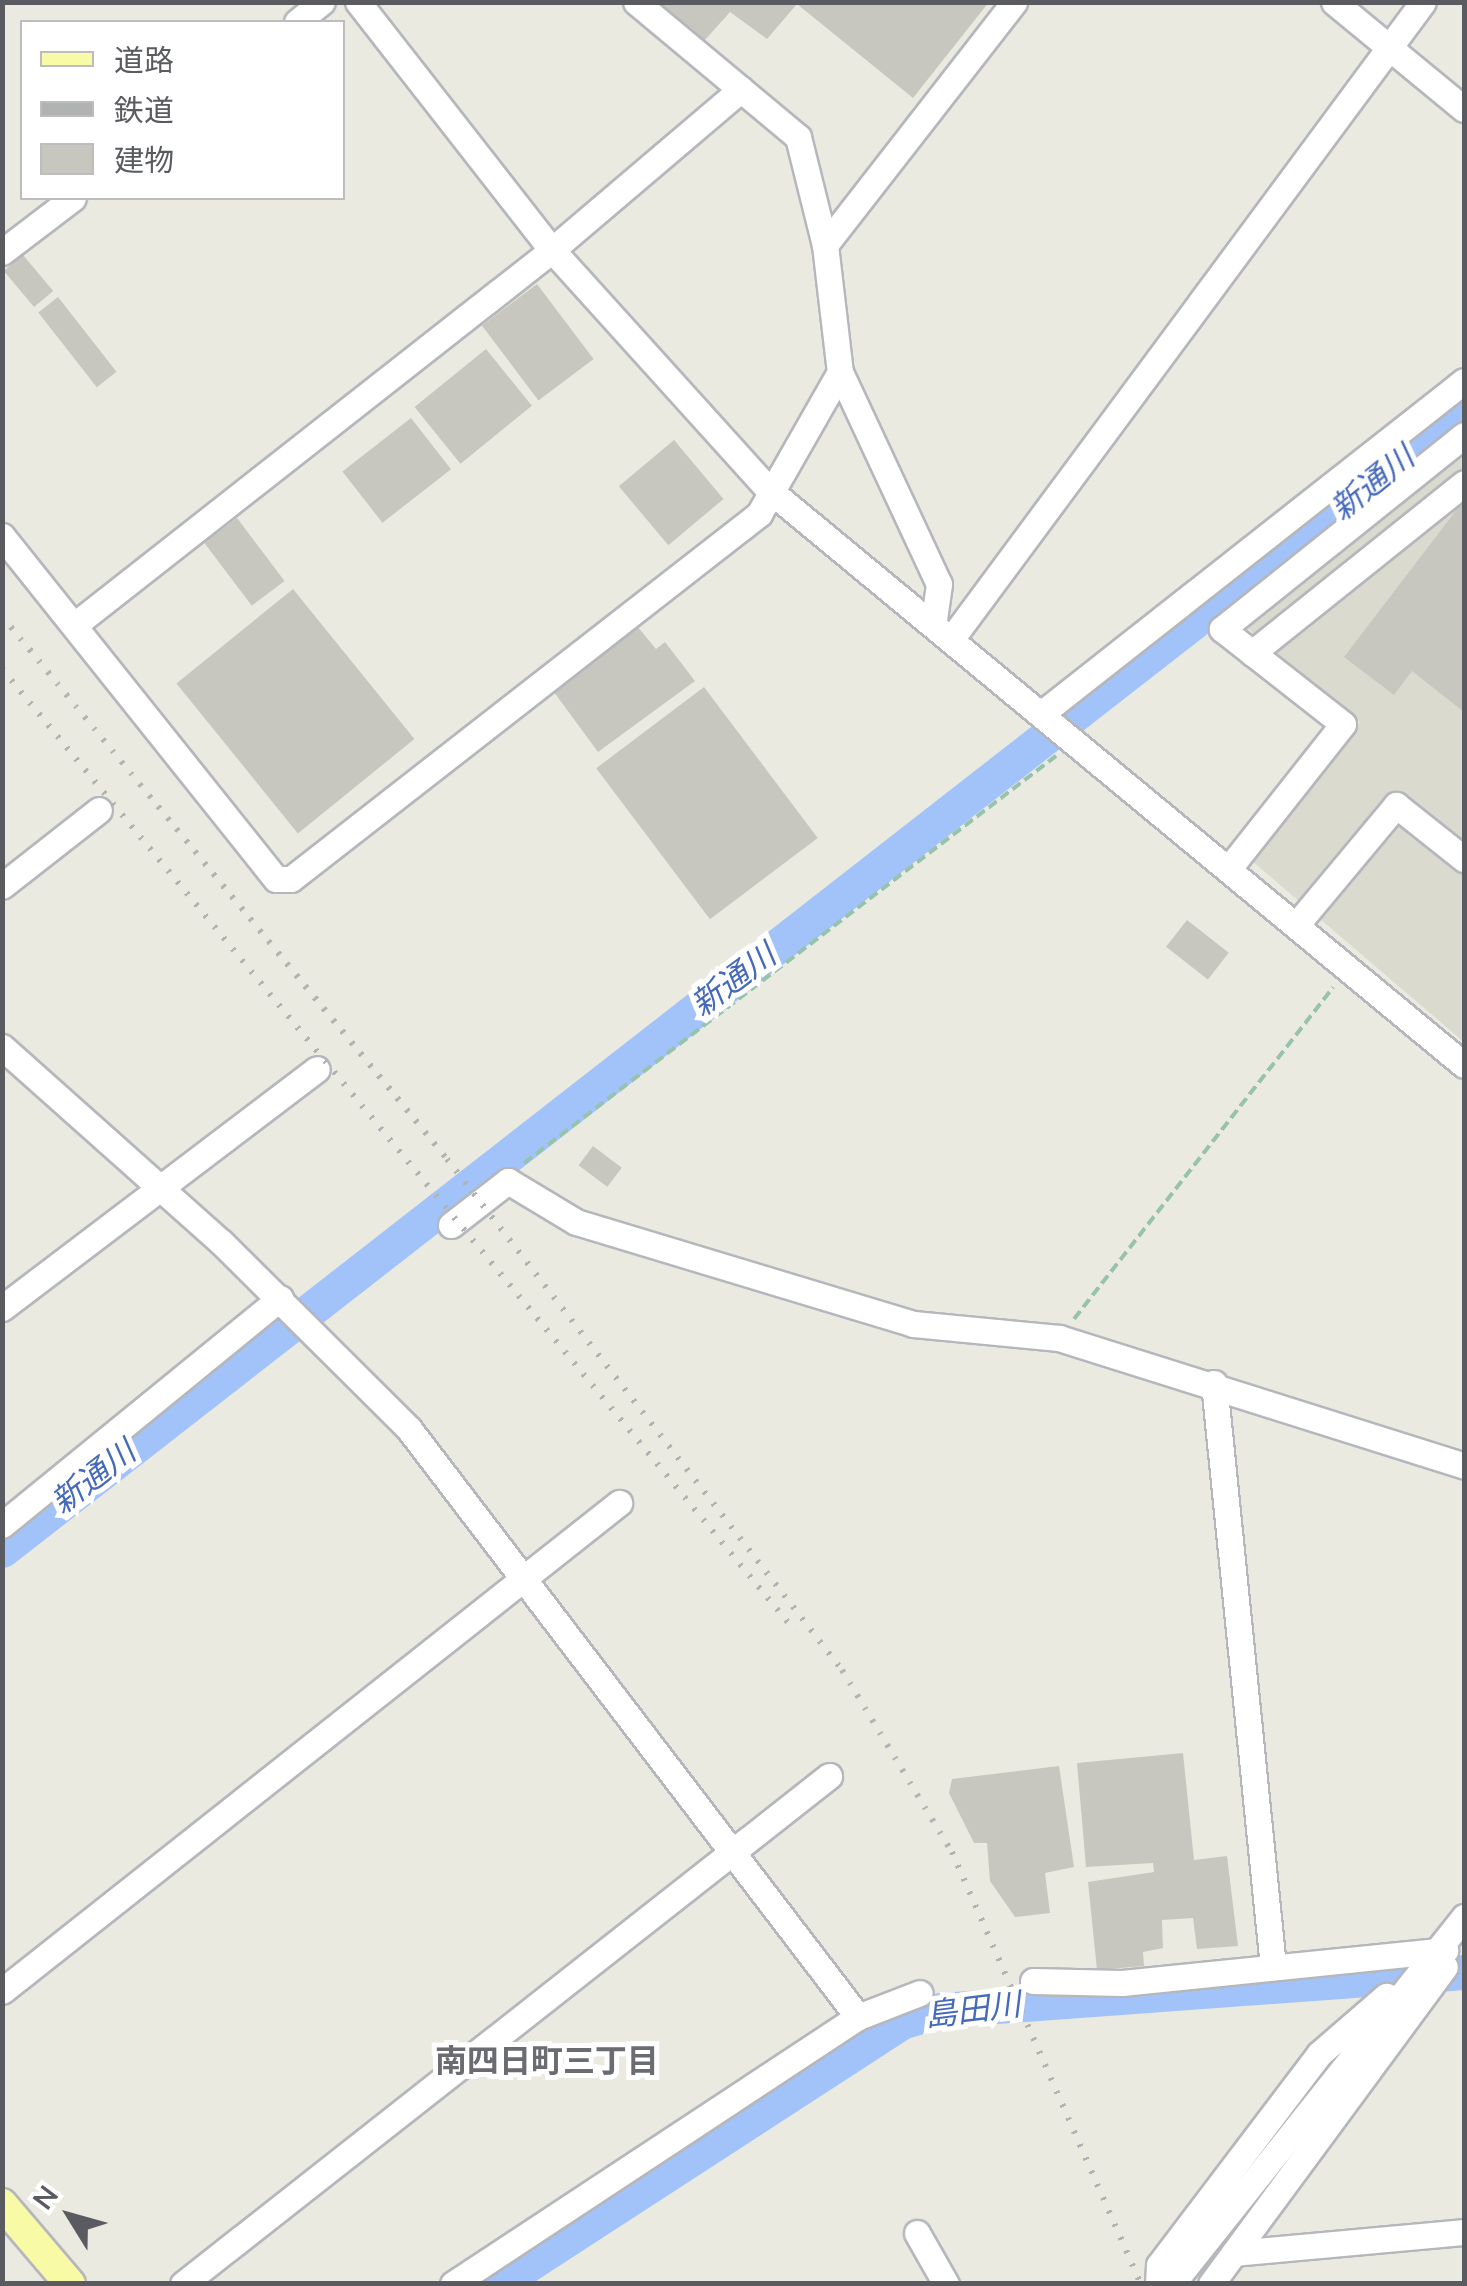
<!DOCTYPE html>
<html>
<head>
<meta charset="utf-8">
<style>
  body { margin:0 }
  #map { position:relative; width:1467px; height:2286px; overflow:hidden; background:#ebeae0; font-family:"Nunito Sans","Noto Sans JP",sans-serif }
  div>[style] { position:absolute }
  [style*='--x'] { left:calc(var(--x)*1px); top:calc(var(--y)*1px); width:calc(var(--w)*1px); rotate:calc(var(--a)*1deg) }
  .education>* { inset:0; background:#dbdace }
  .river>* { height:35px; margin:-17.5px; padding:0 17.5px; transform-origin:17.5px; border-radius:17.5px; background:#a1c3fa }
  .building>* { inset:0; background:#c8c7bf; transform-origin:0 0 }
  .path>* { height:4px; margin-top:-2px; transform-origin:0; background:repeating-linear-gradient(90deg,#97c2ab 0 10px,transparent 0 15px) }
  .roads { filter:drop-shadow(2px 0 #b5b7bc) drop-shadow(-2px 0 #b5b7bc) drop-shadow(0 2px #b5b7bc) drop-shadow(0 -2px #b5b7bc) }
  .minor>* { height:25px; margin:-12.5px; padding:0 12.5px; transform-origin:12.5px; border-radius:12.5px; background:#fff }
  .major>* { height:30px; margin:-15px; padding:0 15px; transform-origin:15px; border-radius:15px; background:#f9faa5 }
  .rail>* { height:6px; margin-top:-3px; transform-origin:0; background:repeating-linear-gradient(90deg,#b1b2b2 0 2.5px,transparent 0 14.5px) }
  span { translate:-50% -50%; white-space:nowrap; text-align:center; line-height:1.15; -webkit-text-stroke:10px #fff; paint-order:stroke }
  .water-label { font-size:32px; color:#466abb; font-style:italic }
  .neighbourhood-label { font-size:32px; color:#6a6c72; font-weight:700 }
  .frame { position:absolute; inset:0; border:5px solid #595b60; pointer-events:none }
  .legend { position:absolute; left:20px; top:20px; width:325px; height:180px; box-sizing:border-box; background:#fff; border:2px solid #bdbdbf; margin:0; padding:12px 18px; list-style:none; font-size:30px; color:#595b60 }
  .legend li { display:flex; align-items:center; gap:20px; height:50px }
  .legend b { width:50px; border:2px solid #bdbdbf }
  .north { position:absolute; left:20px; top:2166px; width:100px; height:100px; -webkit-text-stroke:8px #fff; paint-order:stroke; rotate:307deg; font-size:28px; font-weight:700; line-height:40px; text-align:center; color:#595b60 }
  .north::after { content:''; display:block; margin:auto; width:35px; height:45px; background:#595b60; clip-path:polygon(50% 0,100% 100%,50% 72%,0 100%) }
</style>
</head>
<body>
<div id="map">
  <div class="education">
    <i style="clip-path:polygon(1464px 446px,1464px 1042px,1252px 861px,1360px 722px,1241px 623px)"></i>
  </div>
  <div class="river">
    <i style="--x:2;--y:1550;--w:1853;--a:-37.92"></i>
    <i style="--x:498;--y:2284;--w:481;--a:-33"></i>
    <i style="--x:901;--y:2022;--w:42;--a:-16.7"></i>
    <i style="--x:941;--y:2010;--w:524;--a:-4.16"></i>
  </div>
  <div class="building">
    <i style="clip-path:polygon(658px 2px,989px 2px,913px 98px,797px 4px,767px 39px,730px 12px,704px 41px)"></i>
    <i style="left:23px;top:255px;width:47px;height:25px;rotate:50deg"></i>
    <i style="left:537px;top:284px;width:94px;height:69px;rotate:53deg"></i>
    <i style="left:58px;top:297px;width:95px;height:25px;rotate:52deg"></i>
    <i style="left:486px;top:349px;width:73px;height:92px;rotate:51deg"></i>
    <i style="left:411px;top:418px;width:65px;height:87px;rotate:52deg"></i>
    <i style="left:674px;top:440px;width:77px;height:72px;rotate:50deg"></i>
    <i style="clip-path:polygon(1464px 500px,1464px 712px,1412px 671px,1394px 695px,1344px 657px)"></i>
    <i style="left:237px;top:518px;width:79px;height:41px;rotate:53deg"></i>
    <i style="left:293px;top:589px;width:193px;height:150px;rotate:51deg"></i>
    <i style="clip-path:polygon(637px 626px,656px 649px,665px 642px,695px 681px,598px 752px,551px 688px)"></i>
    <i style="left:704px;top:687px;width:189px;height:135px;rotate:53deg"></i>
    <i style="left:1187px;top:920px;width:53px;height:34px;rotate:38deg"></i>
    <i style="left:593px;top:1146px;width:36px;height:24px;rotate:37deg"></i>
    <i style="clip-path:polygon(1183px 1753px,1194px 1860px,1227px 1856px,1238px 1946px,1197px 1949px,1193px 1918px,1162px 1920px,1163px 1948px,1143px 1952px,1144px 1966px,1097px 1970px,1088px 1882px,1154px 1872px,1153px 1863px,1086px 1867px,1077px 1763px)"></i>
    <i style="clip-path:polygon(1059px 1766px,1074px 1867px,1045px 1873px,1050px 1913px,1015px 1917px,990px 1881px,987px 1843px,974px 1843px,949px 1793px,952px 1779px)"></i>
  </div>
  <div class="path">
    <i style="--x:524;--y:1163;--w:670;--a:-37.42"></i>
    <i style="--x:1074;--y:1319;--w:421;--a:-52"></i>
  </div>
  <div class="roads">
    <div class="minor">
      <i style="--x:358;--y:2;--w:315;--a:52"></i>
      <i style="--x:552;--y:250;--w:322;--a:47.9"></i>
      <i style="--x:768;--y:489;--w:903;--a:39.61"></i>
      <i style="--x:636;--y:2;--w:211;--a:39.8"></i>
      <i style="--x:798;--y:137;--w:111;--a:76"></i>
      <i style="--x:825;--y:245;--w:128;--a:83.3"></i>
      <i style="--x:840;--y:372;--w:234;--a:65"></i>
      <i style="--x:939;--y:584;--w:37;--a:98"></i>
      <i style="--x:1334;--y:2;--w:168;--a:39.5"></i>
      <i style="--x:297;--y:22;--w:32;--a:-39"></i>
      <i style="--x:825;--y:245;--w:308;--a:-52.1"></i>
      <i style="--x:2;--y:252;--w:89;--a:-37.3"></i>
      <i style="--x:2;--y:536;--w:439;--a:51.4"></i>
      <i style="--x:276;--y:879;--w:15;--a:0"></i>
      <i style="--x:291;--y:879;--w:594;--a:-37.95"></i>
      <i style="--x:759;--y:514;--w:163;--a:-60.3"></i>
      <i style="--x:77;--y:623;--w:604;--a:-38.14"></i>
      <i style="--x:552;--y:250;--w:248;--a:-40.4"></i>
      <i style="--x:952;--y:638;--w:791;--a:-53.48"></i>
      <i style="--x:1252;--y:653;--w:272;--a:-38.7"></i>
      <i style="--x:1046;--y:710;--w:532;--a:-38.21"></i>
      <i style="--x:1230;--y:867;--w:182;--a:-51.7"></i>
      <i style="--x:1343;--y:724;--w:154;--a:-141.9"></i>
      <i style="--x:1222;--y:629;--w:310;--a:-38.7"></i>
      <i style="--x:2;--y:886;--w:123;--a:-38.1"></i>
      <i style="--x:1297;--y:924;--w:155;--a:-50.2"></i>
      <i style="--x:1396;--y:805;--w:87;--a:38.5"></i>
      <i style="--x:2;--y:1047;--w:293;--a:41.7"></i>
      <i style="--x:221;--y:1242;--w:265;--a:44.8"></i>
      <i style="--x:409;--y:1429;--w:740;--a:52.63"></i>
      <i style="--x:451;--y:1225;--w:72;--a:-37.7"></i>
      <i style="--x:508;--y:1181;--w:79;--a:31.1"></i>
      <i style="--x:576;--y:1222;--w:352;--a:16.8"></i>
      <i style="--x:913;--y:1324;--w:147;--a:5.5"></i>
      <i style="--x:1059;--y:1338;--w:425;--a:17.5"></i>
      <i style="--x:2;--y:1308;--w:395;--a:-37.2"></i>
      <i style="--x:1214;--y:1383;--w:587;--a:84.23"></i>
      <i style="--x:2;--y:1525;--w:359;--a:-39.2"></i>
      <i style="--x:1033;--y:1981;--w:89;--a:1.3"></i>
      <i style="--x:1122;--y:1983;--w:325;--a:-5.8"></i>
      <i style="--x:2;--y:1991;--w:787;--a:-38.34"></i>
      <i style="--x:917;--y:2233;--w:59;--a:60.4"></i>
      <i style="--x:1234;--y:2253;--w:231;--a:-5.2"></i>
      <i style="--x:183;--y:2284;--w:822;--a:-38.18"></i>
      <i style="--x:453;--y:2284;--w:485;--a:-33.4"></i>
      <i style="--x:858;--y:2017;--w:66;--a:-21.2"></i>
      <i style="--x:1158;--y:2284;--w:19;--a:-87"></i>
      <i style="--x:1159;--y:2265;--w:265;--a:-52.8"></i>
      <i style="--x:1319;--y:2054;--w:89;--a:-40.9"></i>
      <i style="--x:1172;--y:2284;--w:469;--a:-51.5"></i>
      <i style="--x:1211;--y:2284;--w:394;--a:-53.6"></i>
    </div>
    <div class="major">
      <i style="--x:2;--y:2204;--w:105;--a:49.6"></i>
    </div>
  </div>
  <div class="rail">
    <i style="--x:2;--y:616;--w:702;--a:50.66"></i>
    <i style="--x:447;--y:1159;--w:646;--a:52.3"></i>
    <i style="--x:842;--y:1670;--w:213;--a:58.9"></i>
    <i style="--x:952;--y:1852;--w:472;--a:66.4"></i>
    <i style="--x:2;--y:669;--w:1247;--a:50.5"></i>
  </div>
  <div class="water-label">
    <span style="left:1373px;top:484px;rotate:-39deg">新通川</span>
    <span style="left:734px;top:981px;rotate:-37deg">新通川</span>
    <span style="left:94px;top:1478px;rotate:-38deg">新通川</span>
    <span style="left:973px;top:2011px;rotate:-7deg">島田川</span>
  </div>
  <div class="neighbourhood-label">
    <span style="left:547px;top:2062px">南四日町三丁目</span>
  </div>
  <div class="frame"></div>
  <ul class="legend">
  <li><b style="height:12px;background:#f9faa5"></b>道路</li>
  <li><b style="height:12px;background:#b1b2b2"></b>鉄道</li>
  <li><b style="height:28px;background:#c8c7bf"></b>建物</li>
  </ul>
  <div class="north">N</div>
</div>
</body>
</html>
